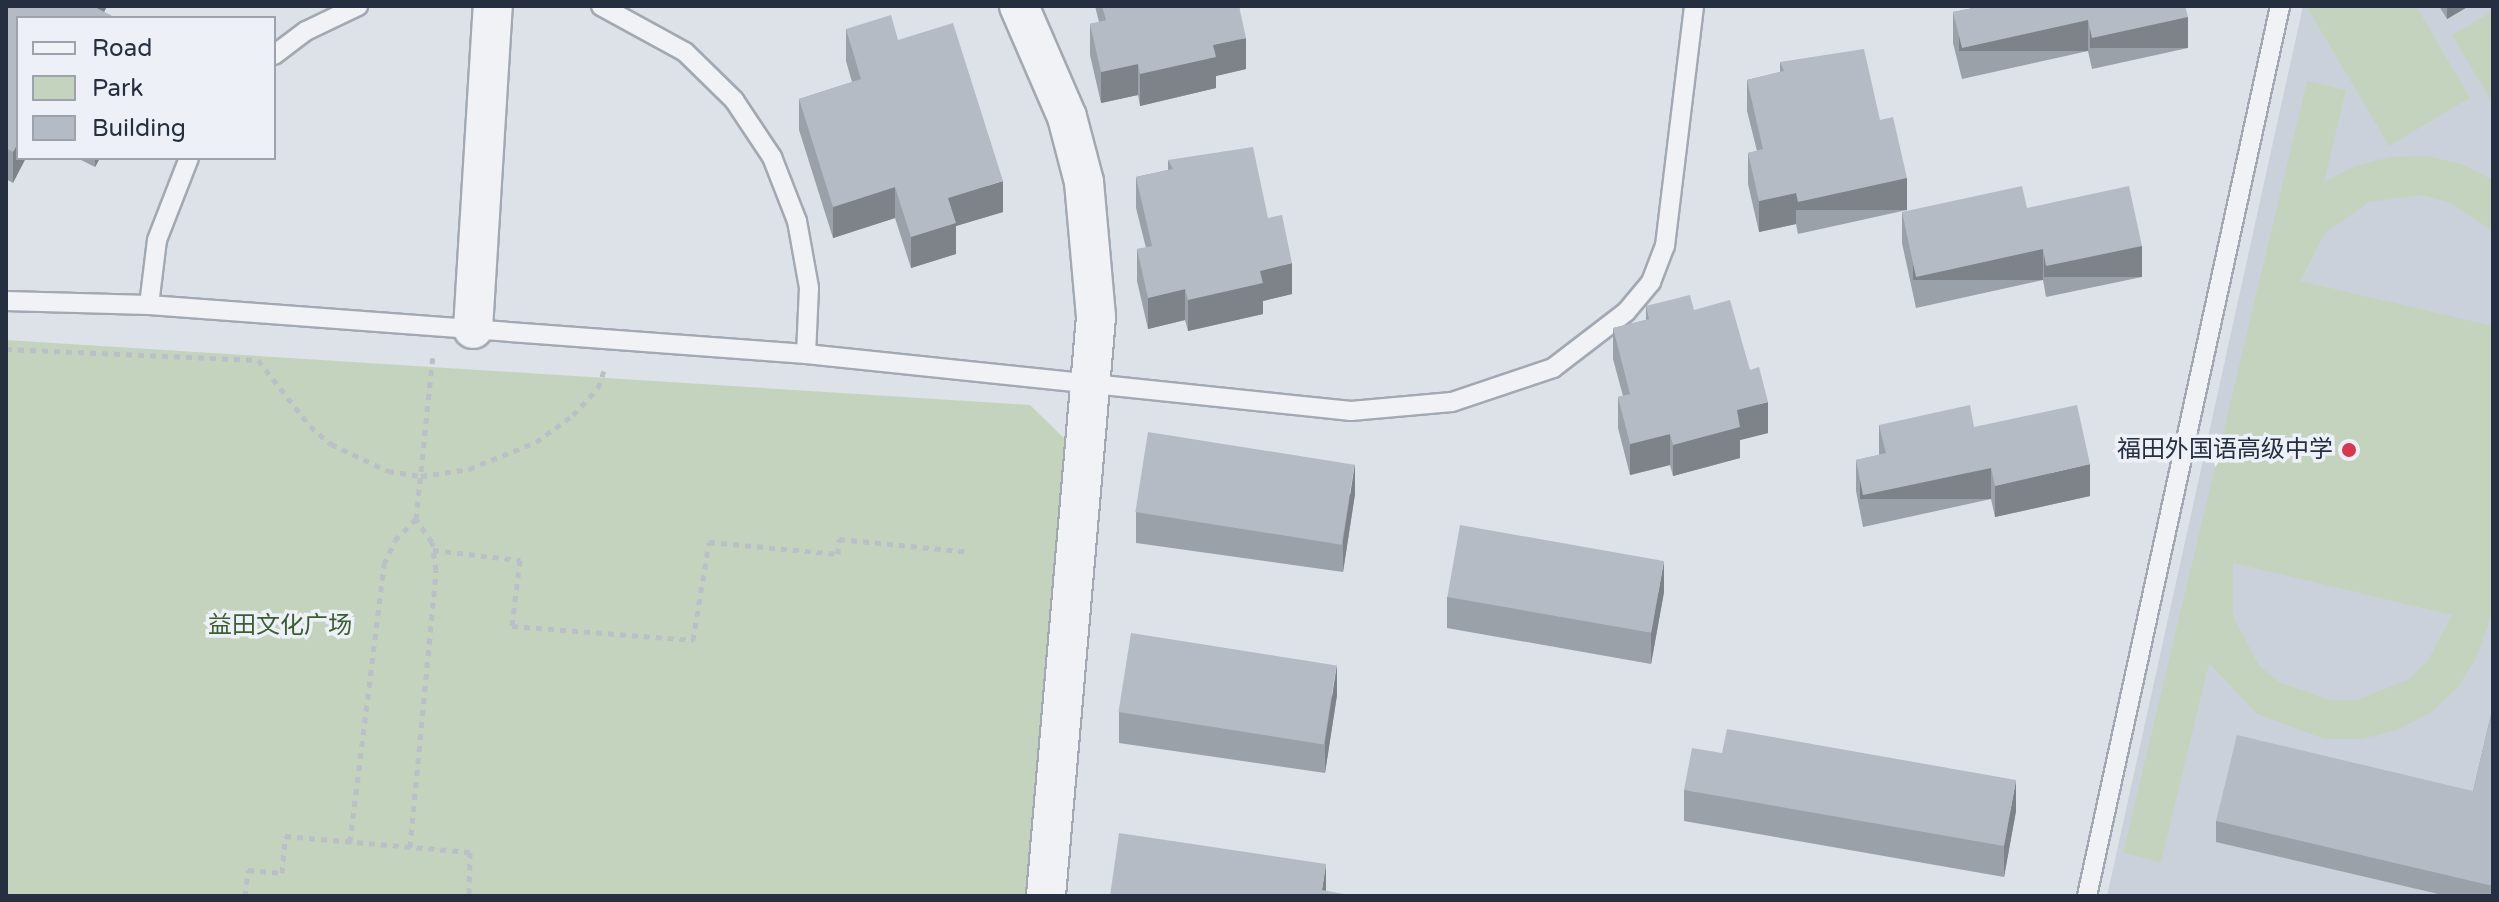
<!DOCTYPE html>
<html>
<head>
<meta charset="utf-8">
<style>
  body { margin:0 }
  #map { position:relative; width:2499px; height:902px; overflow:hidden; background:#dde2e8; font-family:"Varela Round","Noto Sans SC",sans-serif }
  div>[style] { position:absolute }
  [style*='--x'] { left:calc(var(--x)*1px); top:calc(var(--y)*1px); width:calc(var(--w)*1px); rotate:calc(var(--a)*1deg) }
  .built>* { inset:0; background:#cbd1da }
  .green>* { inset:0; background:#c3d3be }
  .path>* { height:5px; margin-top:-2.5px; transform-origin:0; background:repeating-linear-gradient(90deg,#bbbfc7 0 6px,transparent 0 12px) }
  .roads { filter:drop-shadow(2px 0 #a2a9b2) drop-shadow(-2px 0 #a2a9b2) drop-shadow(0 2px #a2a9b2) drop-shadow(0 -2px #a2a9b2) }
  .lane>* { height:18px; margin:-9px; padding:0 9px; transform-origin:9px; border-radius:9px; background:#f0f2f6 }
  .street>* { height:38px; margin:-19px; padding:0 19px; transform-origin:19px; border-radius:19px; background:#f0f2f6 }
  .wall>* { inset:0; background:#9ba1a9 }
  .shaded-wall>* { inset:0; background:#7e838a; transform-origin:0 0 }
  .building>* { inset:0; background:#b4bbc5; transform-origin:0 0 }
  .dots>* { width:22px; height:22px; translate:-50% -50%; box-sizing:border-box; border:4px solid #edf0f6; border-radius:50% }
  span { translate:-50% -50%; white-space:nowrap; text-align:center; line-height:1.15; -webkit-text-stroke:7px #edf0f6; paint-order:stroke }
  .poi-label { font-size:24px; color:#252f40 }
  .right { translate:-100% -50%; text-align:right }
  .park-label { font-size:24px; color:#3a5d32 }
  .frame { position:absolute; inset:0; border:8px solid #252f40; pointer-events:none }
  .legend { position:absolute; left:16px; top:16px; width:260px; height:144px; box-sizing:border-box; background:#edf0f6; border:2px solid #9da3ad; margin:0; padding:10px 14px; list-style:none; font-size:24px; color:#252f40 }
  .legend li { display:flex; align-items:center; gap:16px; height:40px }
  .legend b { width:40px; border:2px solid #9da3ad }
</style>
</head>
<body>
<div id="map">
  <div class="built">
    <i style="clip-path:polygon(2303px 6px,2493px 6px,2493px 896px,2107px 896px)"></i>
  </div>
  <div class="green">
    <i style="clip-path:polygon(2416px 6px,2470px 98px,2389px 146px,2307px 7px)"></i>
    <i style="clip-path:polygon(2493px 11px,2493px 104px,2452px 35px)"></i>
    <i style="clip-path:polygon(evenodd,2307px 81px,2346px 90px,2324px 182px,2355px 166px,2390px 157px,2427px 156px,2462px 164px,2493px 180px,2493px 231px,2449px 202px,2422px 195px,2369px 202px,2325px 233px,2300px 281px,2493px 326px,2493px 610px,2477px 657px,2457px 688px,2430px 713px,2397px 730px,2362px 739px,2325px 739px,2257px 714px,2209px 663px,2161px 862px,2123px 853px,2307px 81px,2233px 564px,2233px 563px,2452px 615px,2427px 662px,2407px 680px,2357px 700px,2329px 700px,2279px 682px,2258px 664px,2233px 616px,2233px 564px)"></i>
    <i style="clip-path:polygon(6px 340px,1030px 405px,1070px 444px,1030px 896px,6px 896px)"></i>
  </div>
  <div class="path">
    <i style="--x:6;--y:349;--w:252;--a:2.5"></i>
    <i style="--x:258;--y:360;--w:84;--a:51.8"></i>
    <i style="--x:310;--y:426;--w:28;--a:41"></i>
    <i style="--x:331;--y:444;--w:63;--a:25.3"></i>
    <i style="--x:388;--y:471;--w:33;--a:9"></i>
    <i style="--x:421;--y:476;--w:49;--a:-8.3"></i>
    <i style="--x:469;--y:469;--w:72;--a:-21.9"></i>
    <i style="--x:536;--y:442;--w:46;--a:-36.1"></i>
    <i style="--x:573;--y:415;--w:37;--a:-47"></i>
    <i style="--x:598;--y:388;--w:18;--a:-71"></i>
    <i style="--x:433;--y:550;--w:88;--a:6.6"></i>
    <i style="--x:520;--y:560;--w:66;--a:96.9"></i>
    <i style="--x:512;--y:626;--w:182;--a:4.4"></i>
    <i style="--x:693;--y:640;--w:99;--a:-80.7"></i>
    <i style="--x:709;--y:542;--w:130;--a:5.3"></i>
    <i style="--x:838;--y:554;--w:15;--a:-86"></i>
    <i style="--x:839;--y:539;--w:132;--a:5.7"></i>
    <i style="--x:350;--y:842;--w:280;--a:-83"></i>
    <i style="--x:384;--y:564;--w:26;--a:-65"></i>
    <i style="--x:395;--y:540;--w:30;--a:-45"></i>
    <i style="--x:410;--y:847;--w:278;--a:-84.6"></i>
    <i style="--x:436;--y:570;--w:28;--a:-98"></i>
    <i style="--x:432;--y:542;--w:28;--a:-125"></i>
    <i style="--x:416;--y:519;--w:165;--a:-84.1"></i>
    <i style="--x:245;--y:896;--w:26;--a:-83"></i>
    <i style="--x:248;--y:870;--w:34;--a:5"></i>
    <i style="--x:282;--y:873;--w:37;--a:-85"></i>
    <i style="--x:285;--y:836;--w:186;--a:4.9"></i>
    <i style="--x:470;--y:852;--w:44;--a:91.3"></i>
  </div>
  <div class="roads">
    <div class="lane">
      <i style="--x:601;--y:6;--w:96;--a:28.7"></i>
      <i style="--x:685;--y:52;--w:69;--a:44.4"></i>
      <i style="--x:734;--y:100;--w:69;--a:56.3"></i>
      <i style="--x:772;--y:157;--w:69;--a:68.7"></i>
      <i style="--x:797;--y:221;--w:68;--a:79.8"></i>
      <i style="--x:809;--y:288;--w:66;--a:92.6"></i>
      <i style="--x:274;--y:55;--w:40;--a:-37"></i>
      <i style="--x:306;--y:31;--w:58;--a:-25.7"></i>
      <i style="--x:6;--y:301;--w:143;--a:1.6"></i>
      <i style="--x:149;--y:305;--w:659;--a:4.27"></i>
      <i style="--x:806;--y:354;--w:548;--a:5.97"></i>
      <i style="--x:1351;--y:411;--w:101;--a:-5.1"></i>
      <i style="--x:1452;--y:402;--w:107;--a:-18.6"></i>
      <i style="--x:1553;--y:368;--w:92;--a:-37.5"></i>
      <i style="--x:1626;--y:312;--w:39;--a:-50"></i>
      <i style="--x:1651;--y:282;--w:39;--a:-69"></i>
      <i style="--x:1665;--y:246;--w:242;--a:-83.1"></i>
      <i style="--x:149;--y:305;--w:65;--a:-83"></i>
      <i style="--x:157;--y:240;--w:88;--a:-68.7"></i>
      <i style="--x:2087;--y:896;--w:911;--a:-77.76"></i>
    </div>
    <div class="street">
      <i style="--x:1019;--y:6;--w:121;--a:66.6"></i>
      <i style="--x:1067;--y:117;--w:67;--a:75.3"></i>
      <i style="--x:1084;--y:182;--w:136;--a:84.9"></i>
      <i style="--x:1096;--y:317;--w:581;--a:94.94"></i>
      <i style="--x:473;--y:329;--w:324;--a:-86.5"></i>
    </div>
  </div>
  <div class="wall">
    <i style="clip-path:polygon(6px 6px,107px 6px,104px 12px,18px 18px,13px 183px,6px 179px)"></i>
    <i style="clip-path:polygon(1095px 6px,1239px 6px,1246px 69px,1216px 76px,1216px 88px,1140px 106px,1138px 95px,1101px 103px,1090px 55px,1090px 24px,1099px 22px)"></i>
    <i style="clip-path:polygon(1978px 6px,2185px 6px,2188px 48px,2092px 69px,2088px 51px,1962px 79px,1953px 43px,1953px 12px,1978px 7px)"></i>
    <i style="clip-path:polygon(2439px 6px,2469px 6px,2447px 19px)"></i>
    <i style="clip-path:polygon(846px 29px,898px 40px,1003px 212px,956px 226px,956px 254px,911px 268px,895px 218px,833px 238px,799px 130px,799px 99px,852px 82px,846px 61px)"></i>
    <i style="clip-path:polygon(1780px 62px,1880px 120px,1907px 210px,1798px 234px,1796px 224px,1759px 232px,1748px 184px,1748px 153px,1757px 151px,1747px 111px,1747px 80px,1780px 72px)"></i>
    <i style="clip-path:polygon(77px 158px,100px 158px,95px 167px)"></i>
    <i style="clip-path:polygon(1168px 160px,1268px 218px,1292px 294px,1263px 301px,1263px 314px,1188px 331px,1185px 320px,1148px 329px,1137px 281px,1137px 249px,1146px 248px,1136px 208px,1136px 177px,1168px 170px)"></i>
    <i style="clip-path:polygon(2027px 208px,2142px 277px,2046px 297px,2043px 280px,1916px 308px,1902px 243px,1902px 212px)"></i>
    <i style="clip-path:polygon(1646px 306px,1694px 310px,1750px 370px,1768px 433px,1740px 440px,1740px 458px,1673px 476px,1670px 465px,1630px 475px,1618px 428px,1618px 397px,1623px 396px,1613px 359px,1613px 328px,1646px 320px)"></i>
    <i style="clip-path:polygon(1879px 425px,1974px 427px,2090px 496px,1995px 517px,1991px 499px,1863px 527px,1856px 491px,1856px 460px,1879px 455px)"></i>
    <i style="clip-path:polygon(1355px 494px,1343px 572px,1136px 543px,1136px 512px)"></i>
    <i style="clip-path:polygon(1664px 592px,1651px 664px,1447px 628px,1447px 597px)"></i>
    <i style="clip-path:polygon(1337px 695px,1325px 773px,1119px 743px,1119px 712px)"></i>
    <i style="clip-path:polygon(2493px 706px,2493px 896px,2447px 896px,2216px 842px,2216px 821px,2473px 791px)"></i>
    <i style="clip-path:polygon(1722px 753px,2016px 811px,2004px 877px,1684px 821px,1684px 790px)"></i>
  </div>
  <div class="shaded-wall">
    <i style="clip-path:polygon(91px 6px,107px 6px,101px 18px)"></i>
    <i style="clip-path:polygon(2447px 6px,2469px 6px,2447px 19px)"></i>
    <i style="left:2188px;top:17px;width:31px;height:98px;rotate:90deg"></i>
    <i style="left:2088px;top:20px;width:31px;height:129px;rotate:90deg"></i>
    <i style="clip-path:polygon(1246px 38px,1246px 69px,1216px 76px,1216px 88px,1140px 106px,1140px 74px,1213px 45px)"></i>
    <i style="clip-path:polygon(1138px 64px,1138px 95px,1101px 103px,1101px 72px)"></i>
    <i style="clip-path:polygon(18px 142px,18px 158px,26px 158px,13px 183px,13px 152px)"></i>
    <i style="clip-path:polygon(95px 158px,100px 158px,95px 167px)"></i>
    <i style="left:1907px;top:178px;width:32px;height:112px;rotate:90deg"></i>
    <i style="clip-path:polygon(1003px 181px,1003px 212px,956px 226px,956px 254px,911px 268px,911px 237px,948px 198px)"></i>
    <i style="clip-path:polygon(895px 187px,895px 218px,833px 238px,833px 207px)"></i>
    <i style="clip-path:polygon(1796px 193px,1796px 224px,1759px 232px,1759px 201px)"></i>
    <i style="left:2142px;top:246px;width:31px;height:98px;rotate:90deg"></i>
    <i style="left:2043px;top:249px;width:31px;height:130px;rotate:90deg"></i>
    <i style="clip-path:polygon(1292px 263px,1292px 294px,1263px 301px,1263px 314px,1188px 331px,1188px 300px,1260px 271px)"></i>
    <i style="clip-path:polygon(1185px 289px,1185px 320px,1148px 329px,1148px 298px)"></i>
    <i style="clip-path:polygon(1768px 402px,1768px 433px,1740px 440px,1740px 458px,1673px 476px,1673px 445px,1737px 410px)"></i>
    <i style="clip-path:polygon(1670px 434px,1670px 465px,1630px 475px,1630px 444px)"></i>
    <i style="clip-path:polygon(1355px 463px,1355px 494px,1343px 572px,1343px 541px)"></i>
    <i style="clip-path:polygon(2090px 464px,2090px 496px,1995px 517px,1995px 486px)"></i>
    <i style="left:1991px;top:468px;width:31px;height:131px;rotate:90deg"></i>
    <i style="clip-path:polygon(1664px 561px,1664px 592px,1651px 664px,1651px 633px)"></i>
    <i style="clip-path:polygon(1337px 664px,1337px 695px,1325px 773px,1325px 742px)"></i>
    <i style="clip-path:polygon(2016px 780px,2016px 811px,2004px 877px,2004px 846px)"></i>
    <i style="clip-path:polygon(1326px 864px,1326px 896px,1322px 890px)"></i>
  </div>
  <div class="building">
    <i style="clip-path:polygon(6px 6px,93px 6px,116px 18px,18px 18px,18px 142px,13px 152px,6px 148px)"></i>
    <i style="clip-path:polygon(1102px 6px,1239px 6px,1246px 38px,1213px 45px,1216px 57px,1140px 74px,1138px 64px,1101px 72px,1090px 24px,1106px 20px)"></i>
    <i style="clip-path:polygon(1984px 6px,2185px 6px,2188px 17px,2092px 38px,2088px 20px,1962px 48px,1953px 12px)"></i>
    <i style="clip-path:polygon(891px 15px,898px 40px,953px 23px,1003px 181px,948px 198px,956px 223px,911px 237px,895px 187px,833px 207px,799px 99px,861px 79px,846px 29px)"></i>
    <i style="clip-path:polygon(1864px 49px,1880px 120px,1893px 117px,1907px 178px,1798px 202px,1796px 193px,1759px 201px,1748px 153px,1763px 149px,1747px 80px,1784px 71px,1780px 62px)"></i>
    <i style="clip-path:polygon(1253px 147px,1268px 218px,1282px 215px,1292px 263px,1260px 271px,1263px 283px,1188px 300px,1185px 289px,1148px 298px,1137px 249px,1152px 246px,1136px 177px,1173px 169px,1168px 160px)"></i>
    <i style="clip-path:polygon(2022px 186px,2027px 208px,2129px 186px,2142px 246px,2046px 266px,2043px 249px,1916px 277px,1902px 212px)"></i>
    <i style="clip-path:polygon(1690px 295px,1694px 310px,1730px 300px,1750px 370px,1759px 367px,1768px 402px,1737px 410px,1740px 427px,1673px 445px,1670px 434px,1630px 444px,1618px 397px,1630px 394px,1613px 328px,1649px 319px,1646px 306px)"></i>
    <i style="clip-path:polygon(1970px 405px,1974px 427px,2077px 405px,2090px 464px,1995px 486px,1991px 468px,1863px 495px,1856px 460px,1886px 453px,1879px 425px)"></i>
    <i style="left:1148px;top:432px;width:209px;height:81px;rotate:9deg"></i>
    <i style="left:1460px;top:525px;width:207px;height:73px;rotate:10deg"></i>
    <i style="left:1131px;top:633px;width:208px;height:80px;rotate:9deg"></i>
    <i style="clip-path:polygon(2493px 706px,2493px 886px,2216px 821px,2237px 735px,2473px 791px)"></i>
    <i style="clip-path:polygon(1727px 729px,2016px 780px,2004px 846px,1684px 790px,1692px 748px,1722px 753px)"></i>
    <i style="clip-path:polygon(1119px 833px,1326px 864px,1322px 890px,1355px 896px,1110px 896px)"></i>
  </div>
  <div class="dots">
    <i style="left:2349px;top:450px;background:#d8384f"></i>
  </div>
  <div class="poi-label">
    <span class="right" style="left:2333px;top:450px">福田外国语高级中学</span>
  </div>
  <div class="park-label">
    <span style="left:280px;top:626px">益田文化广场</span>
  </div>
  <div class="frame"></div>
  <ul class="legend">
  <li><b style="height:10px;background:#f0f2f6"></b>Road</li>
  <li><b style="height:22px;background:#c3d3be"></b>Park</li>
  <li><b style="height:22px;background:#b4bbc5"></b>Building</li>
  </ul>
</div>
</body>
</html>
